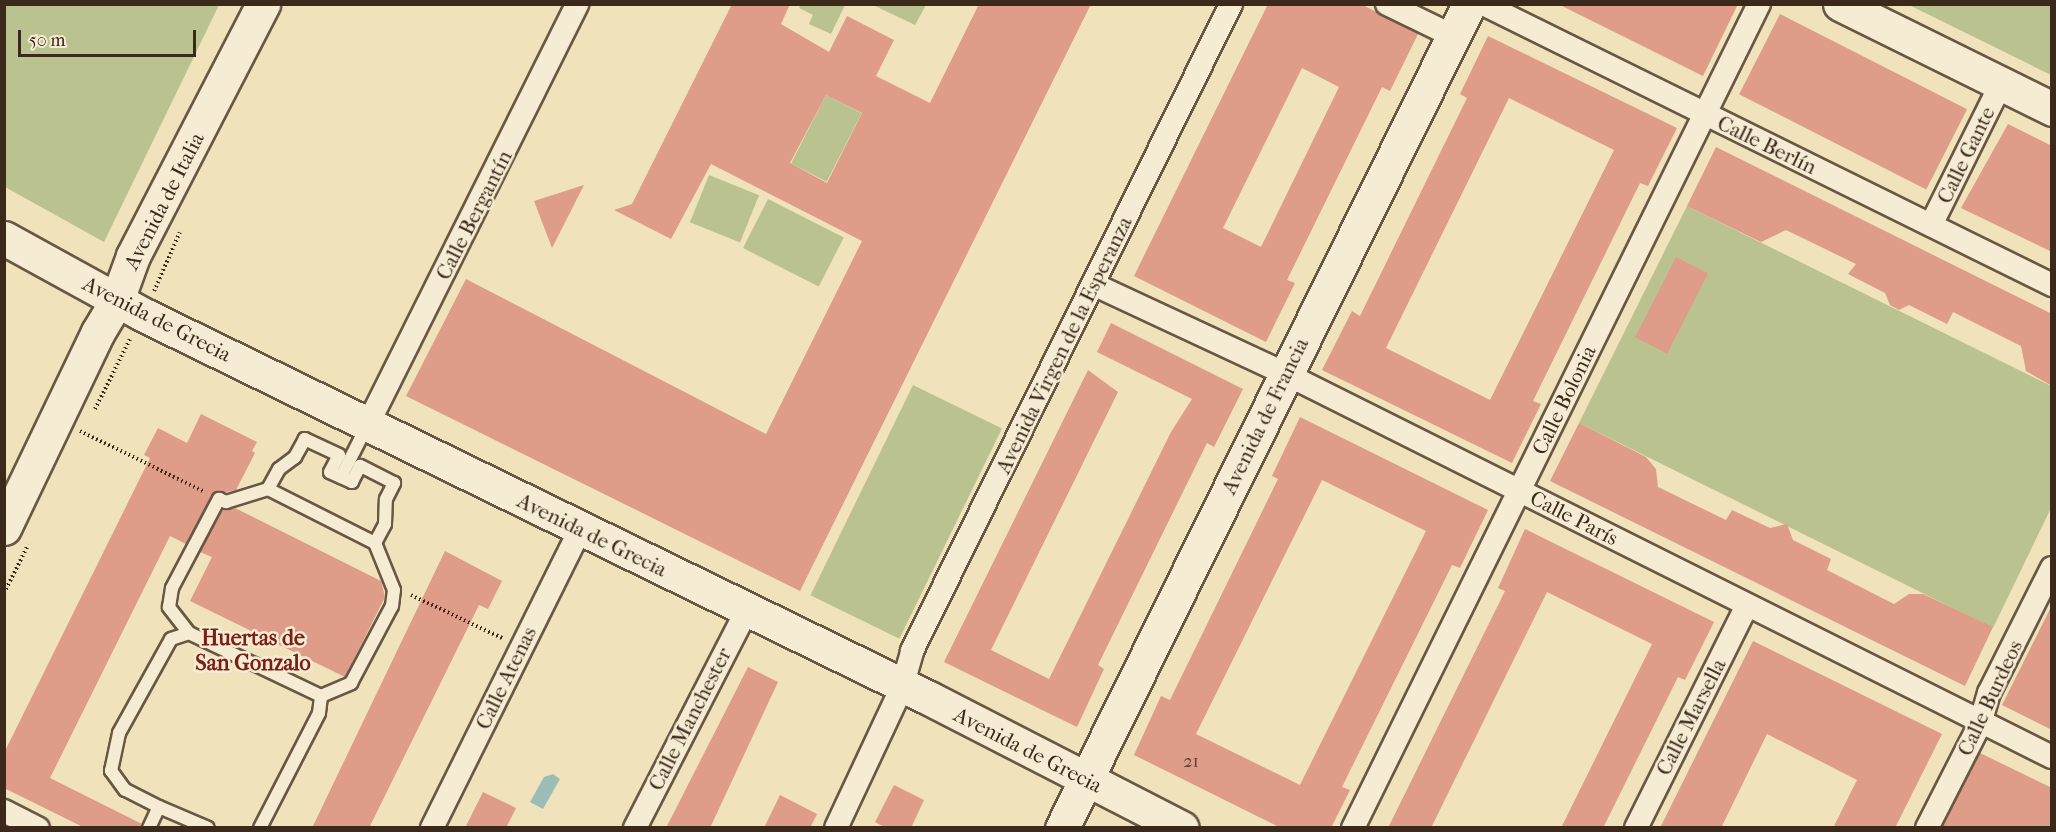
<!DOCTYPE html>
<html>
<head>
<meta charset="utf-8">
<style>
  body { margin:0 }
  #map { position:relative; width:2056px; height:832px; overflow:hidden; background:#f0e2bb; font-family:"IM FELL French Canon",serif }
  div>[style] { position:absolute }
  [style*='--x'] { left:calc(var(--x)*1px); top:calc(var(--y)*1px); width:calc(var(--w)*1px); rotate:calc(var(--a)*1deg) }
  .green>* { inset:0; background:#bac390; transform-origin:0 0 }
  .water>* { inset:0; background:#9bbdb5 }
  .building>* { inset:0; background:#de9c89; transform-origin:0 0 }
  .path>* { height:4px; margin-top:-2px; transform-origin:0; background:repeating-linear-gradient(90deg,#3b291b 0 1.5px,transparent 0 4.5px) }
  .roads { filter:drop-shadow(2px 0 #685743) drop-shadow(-2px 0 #685743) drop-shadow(0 2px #685743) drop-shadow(0 -2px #685743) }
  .lane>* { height:12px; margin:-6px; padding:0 6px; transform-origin:6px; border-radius:6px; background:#f5ecd3 }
  .street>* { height:22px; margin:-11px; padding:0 11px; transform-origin:11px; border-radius:11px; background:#f5ecd3 }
  .secondary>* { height:33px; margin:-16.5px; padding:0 16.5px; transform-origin:16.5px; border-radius:16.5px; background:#f5ecd3 }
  span { translate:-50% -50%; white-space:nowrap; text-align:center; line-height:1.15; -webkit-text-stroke:5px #f5ecd3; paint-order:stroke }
  .number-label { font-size:18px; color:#644636 }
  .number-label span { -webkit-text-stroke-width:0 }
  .street-label { font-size:21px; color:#3b291b }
  .neighbourhood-label { font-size:22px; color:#7a1f14; font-weight:700 }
  .frame { position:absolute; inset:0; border:6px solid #3b291b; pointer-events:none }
  .scale { position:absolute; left:18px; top:30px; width:178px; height:27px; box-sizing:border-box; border:3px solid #3b291b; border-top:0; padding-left:8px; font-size:18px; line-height:21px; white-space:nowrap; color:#3b291b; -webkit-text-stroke:4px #f5ecd3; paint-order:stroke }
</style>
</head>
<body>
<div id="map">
  <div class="green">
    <i style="clip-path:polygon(4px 5px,219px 5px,104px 242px,5px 187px)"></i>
    <i style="clip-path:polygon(800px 5px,800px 4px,845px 5px,831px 34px,809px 24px,813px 15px,799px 8px)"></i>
    <i style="clip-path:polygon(873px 5px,926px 5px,915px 25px)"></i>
    <i style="clip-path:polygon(1909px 5px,2051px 5px,2051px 75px)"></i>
    <i style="left:826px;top:95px;width:40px;height:77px;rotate:27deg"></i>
    <i style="left:709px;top:175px;width:54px;height:51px;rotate:22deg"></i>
    <i style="left:768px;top:199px;width:85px;height:55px;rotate:27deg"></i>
    <i style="clip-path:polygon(1687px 206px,2051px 386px,2051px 508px,1993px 628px,1579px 423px)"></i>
    <i style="left:913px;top:385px;width:99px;height:234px;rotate:26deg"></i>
  </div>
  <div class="water">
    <i style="clip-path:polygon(553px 774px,560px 779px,543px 809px,530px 802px,544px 777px)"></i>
  </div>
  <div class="building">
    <i style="clip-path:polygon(evenodd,732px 4px,790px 4px,781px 24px,829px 52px,847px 16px,894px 40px,876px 76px,930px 103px,979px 4px,1091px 4px,800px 591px,406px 396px,466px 279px,766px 434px,862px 241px,711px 164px,671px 239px,614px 210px,632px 204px,732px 4px,826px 95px,862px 113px,827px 183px,790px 163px,826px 95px)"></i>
    <i style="clip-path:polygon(evenodd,1268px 4px,1361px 4px,1418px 34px,1390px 91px,1382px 87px,1287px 280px,1295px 283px,1266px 342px,1134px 276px,1268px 4px,1302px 68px,1339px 87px,1261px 247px,1223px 228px,1302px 68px)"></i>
    <i style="clip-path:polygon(1558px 4px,1738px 4px,1703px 76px)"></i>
    <i style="left:1780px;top:14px;width:210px;height:90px;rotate:27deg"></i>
    <i style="clip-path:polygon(evenodd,1488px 36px,1677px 128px,1648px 186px,1640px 183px,1533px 401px,1541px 404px,1512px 463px,1322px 370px,1352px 311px,1360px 316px,1467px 98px,1460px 94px,1488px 36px,1509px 98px,1614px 150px,1490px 400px,1386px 348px,1509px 98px)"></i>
    <i style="clip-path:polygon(2008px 124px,2052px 146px,2052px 252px,1961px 208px)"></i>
    <i style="clip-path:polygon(1716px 147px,2052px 314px,2052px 386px,2026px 371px,2021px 346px,1953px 312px,1947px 324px,1909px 305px,1899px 310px,1890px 305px,1885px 293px,1848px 274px,1856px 264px,1786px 230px,1761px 242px,1687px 206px)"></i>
    <i style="clip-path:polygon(584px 185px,552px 248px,534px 201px)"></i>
    <i style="left:1676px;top:257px;width:36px;height:90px;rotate:27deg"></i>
    <i style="clip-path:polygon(1111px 323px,1243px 389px,1214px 447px,1207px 443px,1098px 665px,1104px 669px,1077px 727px,944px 662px,1088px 370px,1118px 392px,991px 650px,1049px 679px,1171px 432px,1192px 399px,1097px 352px)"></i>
    <i style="clip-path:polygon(201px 414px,257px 442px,252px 451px,255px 453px,236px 490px,212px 495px,186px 544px,170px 536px,50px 778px,142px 824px,141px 828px,85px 828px,4px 788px,4px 753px,150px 458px,144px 455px,158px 428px,187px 443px)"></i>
    <i style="clip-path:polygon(evenodd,1300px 417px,1488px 510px,1460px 568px,1452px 565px,1342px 787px,1350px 790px,1331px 828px,1281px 828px,1134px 755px,1161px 696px,1170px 700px,1278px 479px,1272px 476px,1300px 417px,1322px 480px,1426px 531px,1300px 785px,1196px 734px,1322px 480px)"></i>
    <i style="clip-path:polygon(1579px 423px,1646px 457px,1656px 469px,1658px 487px,1726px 520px,1732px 510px,1770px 528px,1787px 524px,1793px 540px,1831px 559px,1827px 570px,1894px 604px,1909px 594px,1923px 594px,1993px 627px,1965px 686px,1550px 481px)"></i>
    <i style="clip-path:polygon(235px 508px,381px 581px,385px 597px,345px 677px,190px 601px,212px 557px,200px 552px,223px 510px)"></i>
    <i style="clip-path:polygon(1525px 529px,1714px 622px,1685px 680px,1678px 677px,1603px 828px,1561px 828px,1652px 644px,1547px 592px,1431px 828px,1388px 828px,1505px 591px,1498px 588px)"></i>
    <i style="clip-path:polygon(445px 551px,502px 581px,488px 609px,479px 605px,369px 828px,312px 828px)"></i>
    <i style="clip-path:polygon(2052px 605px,2052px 730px,2002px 705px)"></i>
    <i style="clip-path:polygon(1753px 641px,1942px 734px,1895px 828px,1833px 828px,1857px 780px,1767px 734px,1721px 828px,1660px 828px)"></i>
    <i style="clip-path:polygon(748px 667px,778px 682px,710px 828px,666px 828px)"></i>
    <i style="clip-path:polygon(1980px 753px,2052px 788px,2052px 828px,1942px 828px)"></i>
    <i style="clip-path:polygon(894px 785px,924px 800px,911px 828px,886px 828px,875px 822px)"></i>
    <i style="clip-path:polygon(483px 792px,516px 808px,506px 828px,465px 828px)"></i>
    <i style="clip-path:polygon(780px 795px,817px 814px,810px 828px,764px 828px)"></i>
  </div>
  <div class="path">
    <i style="--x:154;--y:291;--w:64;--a:-66.2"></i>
    <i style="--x:95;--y:409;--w:80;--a:-63.4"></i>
    <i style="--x:80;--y:431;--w:139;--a:26"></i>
    <i style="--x:4;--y:593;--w:54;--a:-63.4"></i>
    <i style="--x:411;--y:595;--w:101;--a:25.3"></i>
  </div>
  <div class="roads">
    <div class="lane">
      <i style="--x:341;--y:477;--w:59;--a:-63"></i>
      <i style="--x:189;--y:633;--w:33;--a:-128"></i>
      <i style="--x:169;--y:607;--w:19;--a:-81"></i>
      <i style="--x:172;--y:588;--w:101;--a:-62.2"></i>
      <i style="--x:219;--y:499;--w:8;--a:23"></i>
      <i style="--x:226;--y:502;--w:44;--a:-17.2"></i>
      <i style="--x:268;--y:489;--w:120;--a:26.8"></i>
      <i style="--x:375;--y:543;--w:21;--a:-62"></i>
      <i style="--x:385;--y:524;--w:25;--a:-88"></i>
      <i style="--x:386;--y:499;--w:18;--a:-63"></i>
      <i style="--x:394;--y:483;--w:38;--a:-153"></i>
      <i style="--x:360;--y:466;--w:18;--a:117"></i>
      <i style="--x:352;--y:482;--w:24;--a:-156"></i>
      <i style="--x:330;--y:472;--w:19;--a:-62"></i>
      <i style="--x:339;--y:455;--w:38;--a:-155"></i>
      <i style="--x:305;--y:439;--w:21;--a:119"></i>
      <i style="--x:295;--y:457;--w:20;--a:143"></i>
      <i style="--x:279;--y:469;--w:23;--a:119"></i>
      <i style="--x:321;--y:696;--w:33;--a:-23"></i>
      <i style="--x:351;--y:683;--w:87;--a:-62"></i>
      <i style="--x:392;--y:606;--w:16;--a:-83"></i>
      <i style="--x:394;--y:590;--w:51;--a:-112"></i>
      <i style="--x:159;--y:807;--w:53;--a:23.2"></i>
      <i style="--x:149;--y:828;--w:23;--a:-65"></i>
      <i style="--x:159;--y:807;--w:38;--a:-153"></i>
      <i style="--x:125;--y:790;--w:24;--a:-126"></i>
      <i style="--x:111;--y:771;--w:39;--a:-78"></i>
      <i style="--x:119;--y:733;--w:107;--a:-61"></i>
      <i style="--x:171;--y:639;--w:19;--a:-18"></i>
      <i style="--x:189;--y:633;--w:146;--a:25.5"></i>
      <i style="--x:260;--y:828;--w:129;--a:-62.8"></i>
      <i style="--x:319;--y:713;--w:17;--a:-83"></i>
    </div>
    <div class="street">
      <i style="--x:1387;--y:4;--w:73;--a:25.9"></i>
      <i style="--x:1483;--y:4;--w:635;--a:26.28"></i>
      <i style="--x:1931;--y:225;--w:157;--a:-63.6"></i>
      <i style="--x:1095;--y:285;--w:211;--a:25"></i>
      <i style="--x:1286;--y:374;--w:856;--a:26.57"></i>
      <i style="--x:368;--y:424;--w:469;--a:-63.5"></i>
      <i style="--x:4;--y:811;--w:38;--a:27"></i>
      <i style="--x:432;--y:828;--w:333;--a:-63.6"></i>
      <i style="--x:635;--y:828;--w:243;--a:-62.8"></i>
      <i style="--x:836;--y:828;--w:156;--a:-64.9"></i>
      <i style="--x:902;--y:687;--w:37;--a:-74"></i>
      <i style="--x:912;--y:651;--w:721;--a:-63.75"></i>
      <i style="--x:1353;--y:828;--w:919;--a:-63.77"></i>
      <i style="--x:1636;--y:828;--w:247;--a:-63.5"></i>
      <i style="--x:1927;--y:828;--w:117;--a:-63"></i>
      <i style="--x:1980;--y:724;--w:32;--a:-74"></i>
      <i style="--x:1989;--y:693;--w:140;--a:-63.3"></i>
    </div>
    <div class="secondary">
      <i style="--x:1840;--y:4;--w:237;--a:26.3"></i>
      <i style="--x:4;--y:238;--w:158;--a:28.8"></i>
      <i style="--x:142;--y:314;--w:876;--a:26.01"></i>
      <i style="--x:929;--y:698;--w:284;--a:27.2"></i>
      <i style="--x:4;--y:528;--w:217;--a:-64.4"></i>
      <i style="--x:98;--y:332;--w:37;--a:-59"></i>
      <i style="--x:117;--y:300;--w:47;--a:-70"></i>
      <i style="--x:133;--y:256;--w:284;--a:-62.7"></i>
      <i style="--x:1062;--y:828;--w:919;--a:-63.71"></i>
    </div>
  </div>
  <div class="number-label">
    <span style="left:1191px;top:762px">21</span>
  </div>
  <div class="street-label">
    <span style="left:1767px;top:145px;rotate:26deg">Calle Berlín</span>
    <span style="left:1966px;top:155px;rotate:-64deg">Calle Gante</span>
    <span style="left:164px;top:201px;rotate:-63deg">Avenida de Italia</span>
    <span style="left:474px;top:215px;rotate:-63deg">Calle Bergantín</span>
    <span style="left:157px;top:319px;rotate:27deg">Avenida de Grecia</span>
    <span style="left:1064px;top:345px;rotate:-64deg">Avenida Virgen de la Esperanza</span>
    <span style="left:1564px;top:400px;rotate:-64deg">Calle Bolonia</span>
    <span style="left:1265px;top:416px;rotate:-64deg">Avenida de Francia</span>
    <span style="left:1574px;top:518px;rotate:27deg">Calle París</span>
    <span style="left:592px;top:535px;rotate:26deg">Avenida de Grecia</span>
    <span style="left:506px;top:678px;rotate:-64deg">Calle Atenas</span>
    <span style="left:1990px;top:698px;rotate:-65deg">Calle Burdeos</span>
    <span style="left:1691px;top:717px;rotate:-63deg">Calle Marsella</span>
    <span style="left:690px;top:719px;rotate:-63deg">Calle Manchester</span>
    <span style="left:1028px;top:750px;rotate:27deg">Avenida de Grecia</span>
  </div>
  <div class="neighbourhood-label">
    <span style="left:253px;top:651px">Huertas de<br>San Gonzalo</span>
  </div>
  <div class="frame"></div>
  <div class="scale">50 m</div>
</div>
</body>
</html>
